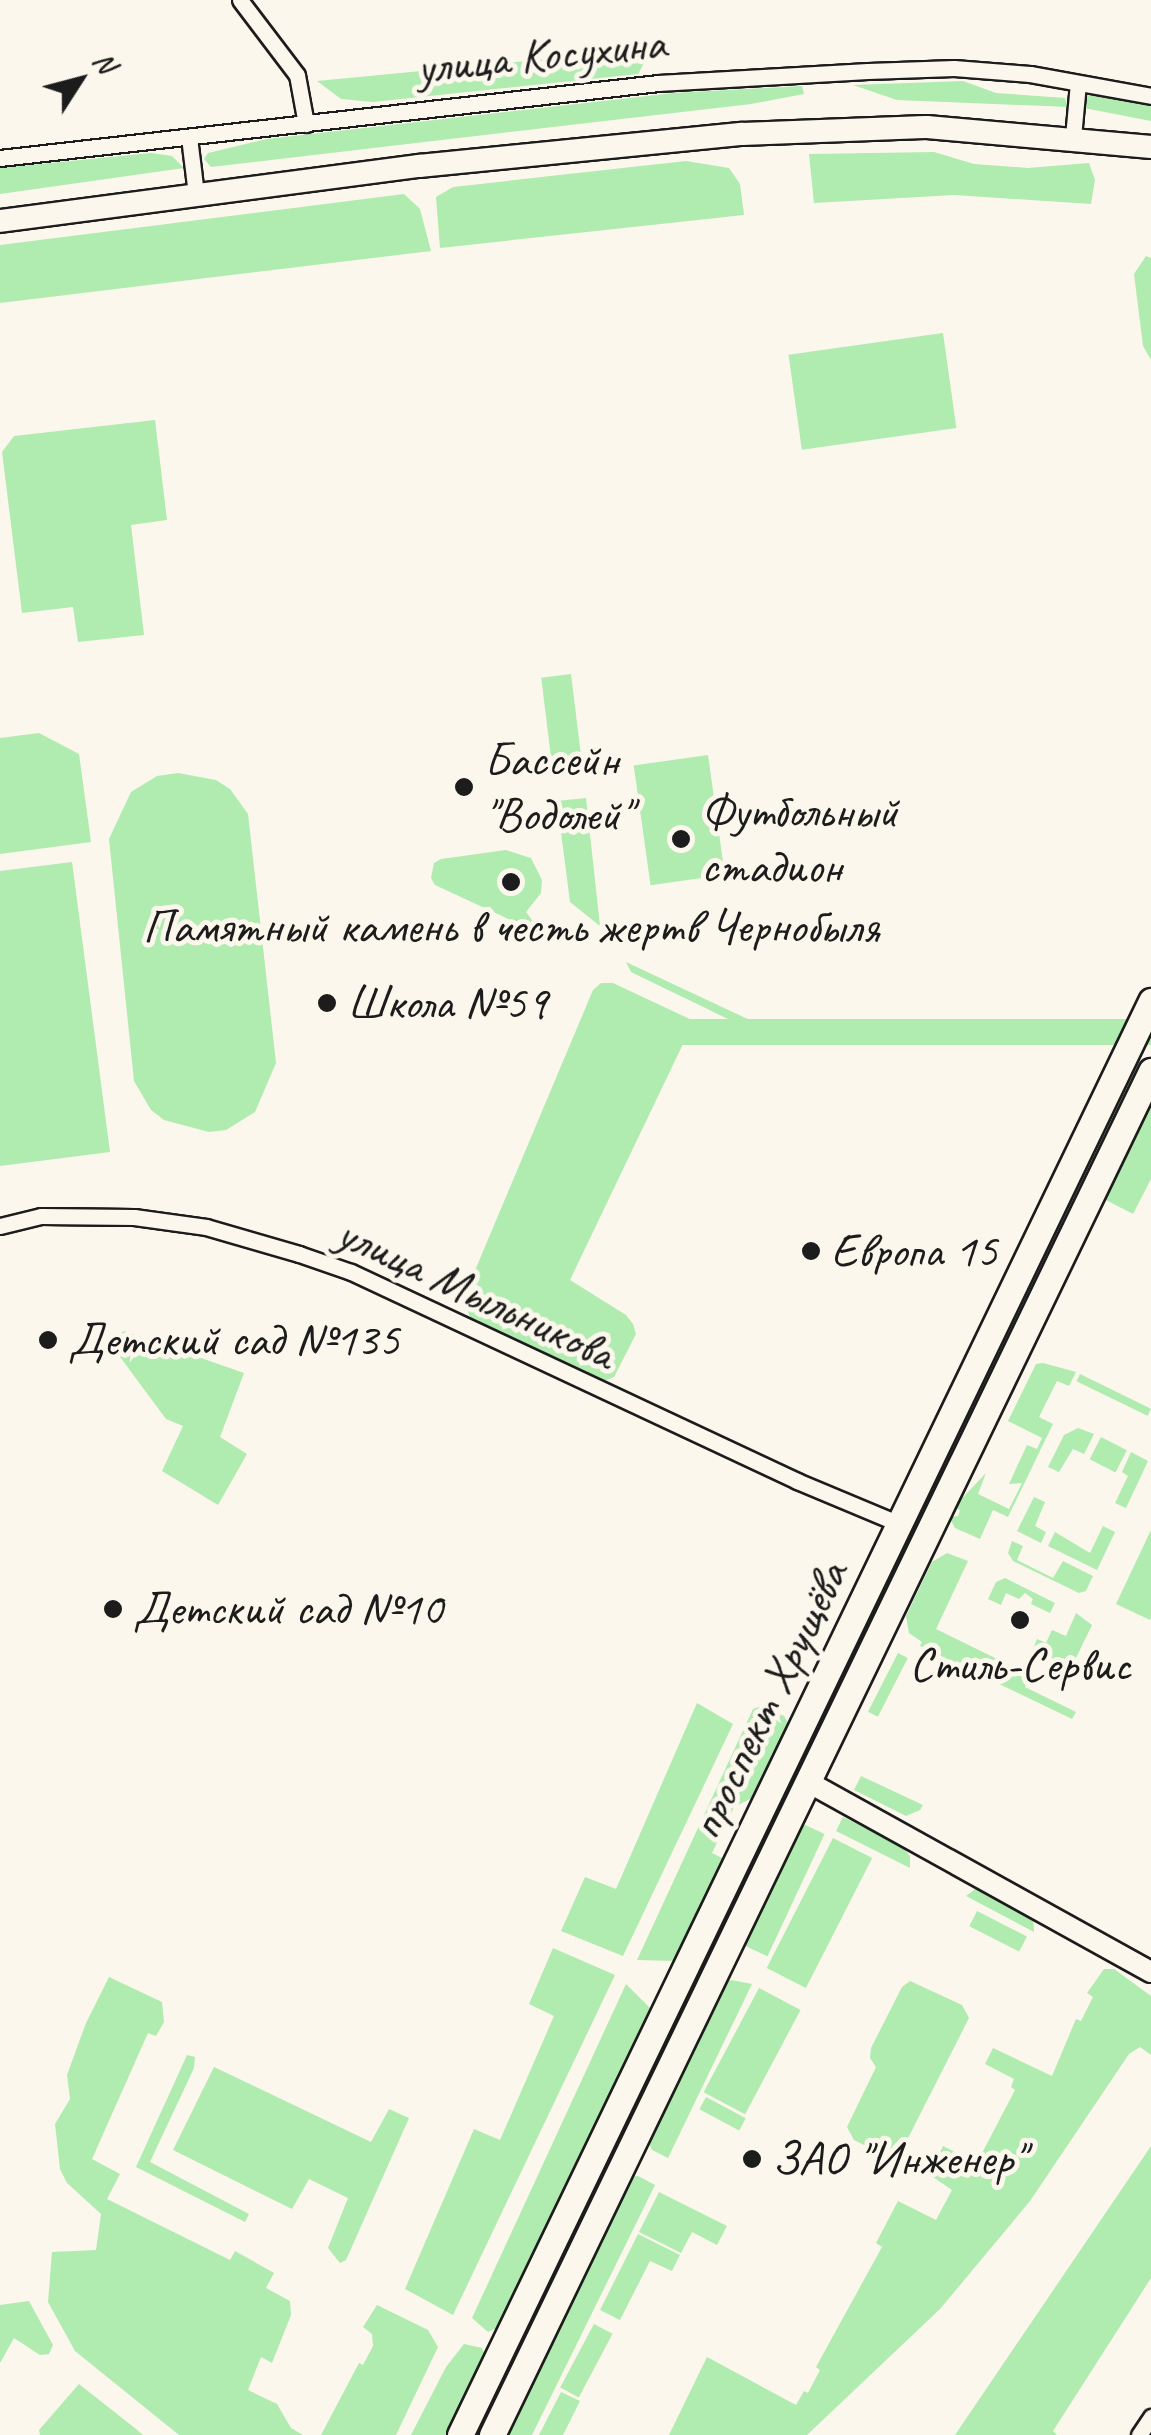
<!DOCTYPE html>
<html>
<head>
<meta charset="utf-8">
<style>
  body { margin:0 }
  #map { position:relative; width:1151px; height:2435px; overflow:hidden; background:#fbf7ec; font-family:Caveat,sans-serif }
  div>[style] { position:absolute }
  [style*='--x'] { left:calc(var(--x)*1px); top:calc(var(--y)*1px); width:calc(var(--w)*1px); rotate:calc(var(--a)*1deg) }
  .green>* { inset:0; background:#b0ebb0; transform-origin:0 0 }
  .roads { filter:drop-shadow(2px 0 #1c1c1c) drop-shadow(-2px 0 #1c1c1c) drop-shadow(0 2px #1c1c1c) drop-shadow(0 -2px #1c1c1c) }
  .minor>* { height:15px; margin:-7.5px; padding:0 7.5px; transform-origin:7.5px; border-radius:7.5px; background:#fbf7ec }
  .tertiary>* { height:20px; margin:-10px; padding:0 10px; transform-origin:10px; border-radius:10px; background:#fbf7ec }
  .secondary>* { height:22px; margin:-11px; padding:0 11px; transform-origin:11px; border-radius:11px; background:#fbf7ec }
  .primary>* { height:25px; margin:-12.5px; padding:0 12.5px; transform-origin:12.5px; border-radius:12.5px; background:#fbf7ec }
  .dots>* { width:28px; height:28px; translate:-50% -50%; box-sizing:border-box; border:5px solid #fbf7ec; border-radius:50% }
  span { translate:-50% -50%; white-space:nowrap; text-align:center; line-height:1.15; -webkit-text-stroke:10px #fbf7ec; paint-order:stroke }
  .street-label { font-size:48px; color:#1c1c1c }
  .poi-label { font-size:48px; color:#1c1c1c }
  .left { translate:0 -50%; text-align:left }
  .north { position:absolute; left:30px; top:30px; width:100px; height:100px; -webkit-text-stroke:8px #fbf7ec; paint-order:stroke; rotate:54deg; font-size:28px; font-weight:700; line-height:40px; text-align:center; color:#1c1c1c }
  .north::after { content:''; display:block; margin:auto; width:35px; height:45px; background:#1c1c1c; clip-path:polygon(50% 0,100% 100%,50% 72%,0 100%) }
</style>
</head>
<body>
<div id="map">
  <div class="green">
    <i style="clip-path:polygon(631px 51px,641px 52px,646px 60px,638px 74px,373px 102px,341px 99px,317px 81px)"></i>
    <i style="clip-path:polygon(963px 81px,996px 93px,1065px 98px,1068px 107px,897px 100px,853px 85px)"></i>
    <i style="clip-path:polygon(802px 86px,804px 94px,751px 104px,211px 167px,204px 159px,208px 153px,267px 139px,674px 93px)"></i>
    <i style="clip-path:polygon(1099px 95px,1151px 104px,1151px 121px,1084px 108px,1084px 96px)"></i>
    <i style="clip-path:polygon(934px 152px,974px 164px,1028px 168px,1089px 163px,1095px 180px,1091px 204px,954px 195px,814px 203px,809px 154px)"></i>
    <i style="clip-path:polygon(151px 153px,172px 156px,184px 168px,0 194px,0 168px)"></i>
    <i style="clip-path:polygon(686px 161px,729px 168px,740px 184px,744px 215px,440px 248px,436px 197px,453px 187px)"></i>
    <i style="clip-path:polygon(404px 194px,420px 209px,431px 251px,0 303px,0 245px)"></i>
    <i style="clip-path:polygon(1146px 256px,1151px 258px,1151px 360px,1143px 346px,1134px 274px)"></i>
    <i style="left:943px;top:333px;width:96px;height:156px;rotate:82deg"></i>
    <i style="clip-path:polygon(155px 420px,167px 520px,131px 525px,144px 635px,78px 642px,73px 607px,22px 613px,2px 452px,14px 436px)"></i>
    <i style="left:571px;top:674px;width:93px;height:30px;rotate:83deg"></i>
    <i style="clip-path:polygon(39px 733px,79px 754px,91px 842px,0 854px,0 738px)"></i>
    <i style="left:708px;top:755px;width:121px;height:75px;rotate:82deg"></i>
    <i style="clip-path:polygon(178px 773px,216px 780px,230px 789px,248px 814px,276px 1063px,255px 1112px,226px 1130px,209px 1132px,164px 1120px,151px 1110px,134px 1081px,109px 839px,131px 792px,157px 776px)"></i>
    <i style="clip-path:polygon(586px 798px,600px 926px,570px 902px,557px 801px)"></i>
    <i style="clip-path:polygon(506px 850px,531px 858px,542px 880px,541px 893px,526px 912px,535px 924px,528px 928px,435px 885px,431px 878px,434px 863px,441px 859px)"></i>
    <i style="clip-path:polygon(72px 862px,110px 1152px,0 1166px,0 871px)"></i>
    <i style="clip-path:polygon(626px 962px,769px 1029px,759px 1034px,631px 972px)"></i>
    <i style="clip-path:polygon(601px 983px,613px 983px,694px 1021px,570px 1280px,626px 1315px,633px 1324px,636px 1334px,614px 1377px,602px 1382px,470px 1317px,463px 1299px,593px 990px)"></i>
    <i style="left:1151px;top:1019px;width:26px;height:552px;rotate:90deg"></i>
    <i style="clip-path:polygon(1151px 1098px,1151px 1179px,1133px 1214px,1102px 1198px)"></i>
    <i style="clip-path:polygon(124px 1331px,244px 1373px,220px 1437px,247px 1454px,218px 1505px,162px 1471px,183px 1426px,166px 1419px,109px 1342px)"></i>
    <i style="clip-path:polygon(1043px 1363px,1076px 1372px,1069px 1386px,1057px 1381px,1039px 1417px,1053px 1424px,1008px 1517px,993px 1510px,980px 1539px,955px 1528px,949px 1517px,958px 1516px,960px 1510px,954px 1507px,986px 1473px,978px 1494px,1009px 1509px,1022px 1483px,1009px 1484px,1027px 1445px,1037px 1449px,1042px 1438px,1008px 1421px,1036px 1364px)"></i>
    <i style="left:1080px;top:1374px;width:79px;height:8px;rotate:26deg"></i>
    <i style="clip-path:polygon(1078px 1428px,1094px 1434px,1084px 1454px,1073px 1449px,1059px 1472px,1048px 1467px,1064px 1435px)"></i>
    <i style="left:1101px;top:1437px;width:29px;height:25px;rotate:27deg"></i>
    <i style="clip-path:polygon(1131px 1452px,1148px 1461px,1126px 1508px,1115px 1503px,1128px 1476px,1122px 1472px)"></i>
    <i style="clip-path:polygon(1034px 1497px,1045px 1502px,1035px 1526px,1046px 1532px,1041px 1543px,1017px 1531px)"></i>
    <i style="clip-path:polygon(1103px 1526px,1115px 1532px,1097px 1570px,1048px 1546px,1055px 1532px,1090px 1553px)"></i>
    <i style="clip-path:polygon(1151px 1530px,1151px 1617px,1150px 1620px,1116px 1604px)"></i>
    <i style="clip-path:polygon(1012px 1541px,1023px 1546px,1017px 1560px,1053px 1578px,1063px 1561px,1093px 1576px,1086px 1591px,1079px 1593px,1013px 1561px,1008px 1553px)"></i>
    <i style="clip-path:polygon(947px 1553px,968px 1561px,936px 1629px,1030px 1675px,1025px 1687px,1076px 1712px,1072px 1719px,920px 1646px,922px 1642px,909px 1633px,906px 1616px,932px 1562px)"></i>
    <i style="clip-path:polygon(895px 1562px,902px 1565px,482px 2435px,472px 2435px)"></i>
    <i style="clip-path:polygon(1005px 1578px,1055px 1603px,1050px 1613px,1031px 1604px,1033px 1599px,1025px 1593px,1019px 1599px,1006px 1593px,1001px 1605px,988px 1599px,996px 1582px)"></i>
    <i style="clip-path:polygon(1076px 1613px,1092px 1625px,1074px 1662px,1066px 1665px,1033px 1649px,1037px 1639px,1046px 1643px,1052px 1630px,1066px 1636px)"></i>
    <i style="left:898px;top:1653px;width:11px;height:66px;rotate:27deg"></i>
    <i style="clip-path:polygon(697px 1703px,733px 1724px,623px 1956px,561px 1931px,585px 1877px,616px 1889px)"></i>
    <i style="clip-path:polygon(761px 1706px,784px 1716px,791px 1728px,756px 1796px,734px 1807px,712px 1853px,722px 1858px,723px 1868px,677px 1961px,637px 1960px,753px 1709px)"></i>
    <i style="clip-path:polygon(861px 1776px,923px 1805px,920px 1810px,906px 1816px,854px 1790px)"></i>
    <i style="clip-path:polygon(843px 1817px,902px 1846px,910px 1856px,910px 1868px,836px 1831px)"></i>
    <i style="left:801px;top:1823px;width:26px;height:135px;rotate:25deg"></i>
    <i style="left:833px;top:1838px;width:44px;height:146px;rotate:27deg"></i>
    <i style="clip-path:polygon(978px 1887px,1033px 1915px,1034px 1932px,966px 1896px)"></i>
    <i style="left:977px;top:1911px;width:56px;height:17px;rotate:27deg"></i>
    <i style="clip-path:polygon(553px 1948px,615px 1975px,453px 2315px,405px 2289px,474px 2129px,500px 2140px,554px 2016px,529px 2004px)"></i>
    <i style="clip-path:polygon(1104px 1969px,1114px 1969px,1151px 1996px,1151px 2055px,1140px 2047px,1129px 2054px,1030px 2201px,940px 2309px,807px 2435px,669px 2435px,707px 2357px,796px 2405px,804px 2391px,808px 2393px,820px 2370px,816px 2367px,882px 2247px,876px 2243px,898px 2201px,936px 2220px,952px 2190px,930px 2175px,943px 2146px,972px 2161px,977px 2153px,981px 2155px,1015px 2090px,1011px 2087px,1014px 2079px,985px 2064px,993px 2048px,1052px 2076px,1076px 2019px,1081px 2021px,1093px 1997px,1087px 1993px)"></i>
    <i style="clip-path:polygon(109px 1977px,162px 2002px,164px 2022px,156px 2036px,148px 2033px,92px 2159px,120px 2174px,107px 2199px,230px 2260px,235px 2251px,274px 2273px,266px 2288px,290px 2301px,291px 2315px,272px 2363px,261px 2357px,248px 2390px,277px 2404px,291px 2428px,303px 2435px,179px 2435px,75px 2351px,48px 2302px,52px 2252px,96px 2250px,101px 2214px,67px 2183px,60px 2169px,55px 2124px,70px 2099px,67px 2075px,86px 2023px)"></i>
    <i style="clip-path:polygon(731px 1980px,752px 1984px,668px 2158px,652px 2150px,647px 2140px,722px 1984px)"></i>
    <i style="clip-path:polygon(910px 1981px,962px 2005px,969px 2018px,902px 2150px,888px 2157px,854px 2140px,847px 2127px,876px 2067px,870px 2058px,871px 2048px,902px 1987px)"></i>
    <i style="clip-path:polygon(626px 1984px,653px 2011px,503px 2325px,488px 2332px,472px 2318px)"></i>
    <i style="left:759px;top:1988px;width:47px;height:118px;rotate:28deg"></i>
    <i style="clip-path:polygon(187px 2055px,195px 2057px,194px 2068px,150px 2162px,249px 2214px,245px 2222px,136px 2167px)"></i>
    <i style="clip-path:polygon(214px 2067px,371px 2142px,389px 2109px,409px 2118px,346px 2260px,340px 2263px,328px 2248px,348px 2198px,309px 2179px,292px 2209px,173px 2150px)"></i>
    <i style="left:706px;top:2097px;width:45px;height:14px;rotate:28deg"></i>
    <i style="clip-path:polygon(1151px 2146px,1151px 2278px,1053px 2431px,1057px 2435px,955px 2435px)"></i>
    <i style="clip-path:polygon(638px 2176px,655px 2185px,532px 2435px,506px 2435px,630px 2177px)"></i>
    <i style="clip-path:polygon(659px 2192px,727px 2226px,717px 2245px,692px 2232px,681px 2253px,639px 2232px)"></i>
    <i style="clip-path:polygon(638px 2234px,680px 2255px,672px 2271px,650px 2261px,620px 2320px,600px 2310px)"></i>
    <i style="clip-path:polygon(29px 2301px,53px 2345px,49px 2354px,40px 2355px,14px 2338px,0 2363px,0 2305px)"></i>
    <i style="clip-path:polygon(377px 2305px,428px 2330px,438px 2347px,396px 2435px,321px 2435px,359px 2363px,363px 2365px,373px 2346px,372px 2334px,363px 2327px)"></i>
    <i style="left:594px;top:2324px;width:21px;height:72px;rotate:28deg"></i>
    <i style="clip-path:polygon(464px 2344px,482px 2348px,488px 2362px,449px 2435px,411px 2435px,446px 2367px)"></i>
    <i style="clip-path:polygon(79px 2384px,136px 2429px,143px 2435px,40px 2435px,39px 2430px)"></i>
    <i style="clip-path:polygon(561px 2392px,580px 2401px,563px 2435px,539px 2435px)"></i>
  </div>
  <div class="roads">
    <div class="minor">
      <i style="--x:240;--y:0;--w:94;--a:52.8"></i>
      <i style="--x:297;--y:75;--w:50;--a:79.6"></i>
      <i style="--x:189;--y:137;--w:57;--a:83"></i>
      <i style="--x:1073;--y:137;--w:54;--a:-84.7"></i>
      <i style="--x:0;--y:158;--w:662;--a:-6.5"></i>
      <i style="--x:658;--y:83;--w:210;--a:-3.3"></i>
      <i style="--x:868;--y:71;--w:86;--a:-2"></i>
      <i style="--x:954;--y:68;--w:76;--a:4.5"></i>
      <i style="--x:1030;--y:74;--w:123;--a:10.3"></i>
      <i style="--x:0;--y:1226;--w:42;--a:-13.7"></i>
      <i style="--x:41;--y:1216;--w:93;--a:0.6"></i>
      <i style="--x:134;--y:1217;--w:73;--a:7.9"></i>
      <i style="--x:206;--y:1227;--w:97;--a:16.2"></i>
      <i style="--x:299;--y:1254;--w:55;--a:19.1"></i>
      <i style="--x:351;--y:1272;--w:493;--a:25.1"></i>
      <i style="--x:797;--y:1481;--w:112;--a:22.7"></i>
      <i style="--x:1139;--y:2435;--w:22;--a:-56"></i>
    </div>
    <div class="tertiary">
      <i style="--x:808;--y:1782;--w:392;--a:29"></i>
    </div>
    <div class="secondary">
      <i style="--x:0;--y:221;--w:423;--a:-7.5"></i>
      <i style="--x:419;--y:166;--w:325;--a:-5.7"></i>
      <i style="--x:742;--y:134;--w:185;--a:-2.2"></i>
      <i style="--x:927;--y:127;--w:225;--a:5.1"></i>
    </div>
    <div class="primary">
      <i style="--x:460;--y:2435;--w:1592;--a:-64.27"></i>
      <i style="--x:492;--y:2435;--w:1515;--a:-64.21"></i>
    </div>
  </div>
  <div class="dots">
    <i style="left:464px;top:787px;background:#1c1c1c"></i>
    <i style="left:681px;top:839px;background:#1c1c1c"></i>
    <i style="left:511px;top:882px;background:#1c1c1c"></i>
    <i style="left:327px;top:1003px;background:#1c1c1c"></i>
    <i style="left:811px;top:1251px;background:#1c1c1c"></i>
    <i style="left:48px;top:1340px;background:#1c1c1c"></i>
    <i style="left:113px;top:1609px;background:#1c1c1c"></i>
    <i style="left:1020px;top:1620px;background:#1c1c1c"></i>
    <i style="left:752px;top:2159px;background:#1c1c1c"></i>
  </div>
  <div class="street-label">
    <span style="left:541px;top:55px;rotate:-6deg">улица Косухина</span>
    <span style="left:476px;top:1293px;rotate:25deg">улица Мыльникова</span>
    <span style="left:768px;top:1700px;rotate:-64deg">проспект Хрущёва</span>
  </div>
  <div class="poi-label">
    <span class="left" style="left:484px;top:787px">Бассейн<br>"Водолей"</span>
    <span class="left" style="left:701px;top:839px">Футбольный<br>стадион</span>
    <span style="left:511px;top:927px">Памятный камень в честь жертв Чернобыля</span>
    <span class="left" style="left:347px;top:1003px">Школа №59</span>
    <span class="left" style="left:831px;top:1251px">Европа 15</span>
    <span class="left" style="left:68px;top:1340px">Детский сад №135</span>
    <span class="left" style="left:133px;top:1609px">Детский сад №10</span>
    <span style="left:1020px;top:1665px">Стиль-Сервис</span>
    <span class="left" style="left:772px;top:2159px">ЗАО "Инженер"</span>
  </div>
  <div class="north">N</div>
</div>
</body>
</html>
